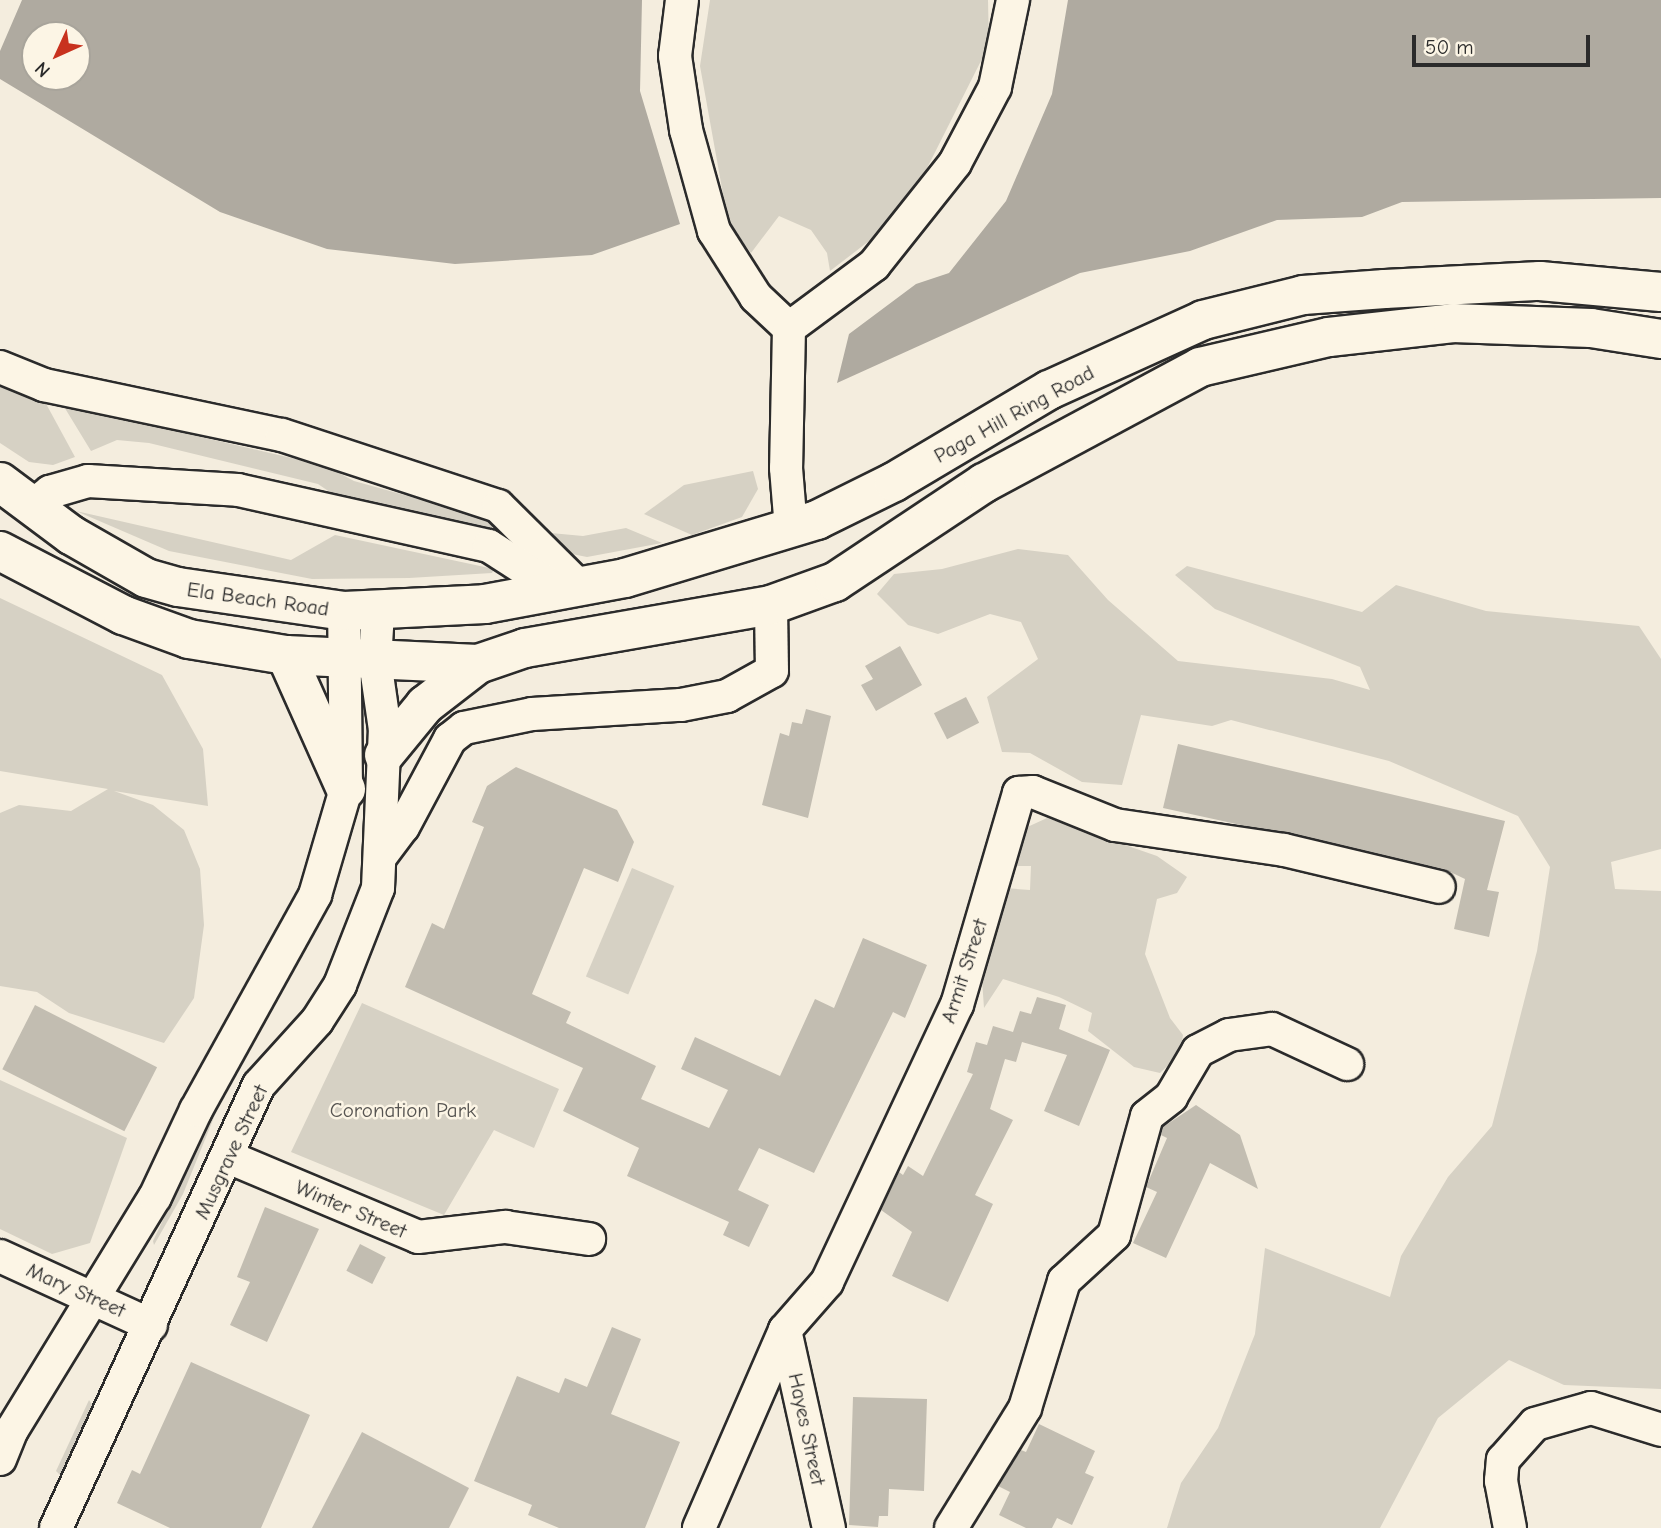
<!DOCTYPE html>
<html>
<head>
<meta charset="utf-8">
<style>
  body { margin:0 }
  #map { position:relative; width:1661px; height:1528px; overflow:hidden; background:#f4edde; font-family:"Comic Neue",sans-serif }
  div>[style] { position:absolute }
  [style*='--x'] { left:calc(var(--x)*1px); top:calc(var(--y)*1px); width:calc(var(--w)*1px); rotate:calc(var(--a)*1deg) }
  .green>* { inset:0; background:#d6d1c4; transform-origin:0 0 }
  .water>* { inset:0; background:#afaaa0 }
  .building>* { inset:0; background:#c2bdb1; transform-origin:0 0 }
  .roads { filter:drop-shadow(2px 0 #2b2b2b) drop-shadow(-2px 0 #2b2b2b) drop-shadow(0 2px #2b2b2b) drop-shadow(0 -2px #2b2b2b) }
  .minor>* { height:32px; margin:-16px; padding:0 16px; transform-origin:16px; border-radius:16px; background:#fcf5e5 }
  .highway>* { height:38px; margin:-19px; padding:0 19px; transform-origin:19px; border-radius:19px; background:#fcf5e5 }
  span { translate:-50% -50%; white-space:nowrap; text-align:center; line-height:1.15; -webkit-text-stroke:5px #fcf5e5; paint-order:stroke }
  .street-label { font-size:21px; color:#2b2b2b }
  .park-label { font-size:21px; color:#565451 }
  .north { position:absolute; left:21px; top:21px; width:70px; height:70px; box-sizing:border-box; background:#fcf5e5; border:2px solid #a8a49b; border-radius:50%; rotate:225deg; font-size:19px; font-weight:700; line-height:28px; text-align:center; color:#2b2b2b }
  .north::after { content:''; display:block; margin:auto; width:24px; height:32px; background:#c8321e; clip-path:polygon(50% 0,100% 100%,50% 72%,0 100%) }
  .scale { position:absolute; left:1412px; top:35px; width:178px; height:32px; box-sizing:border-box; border:4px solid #2b2b2b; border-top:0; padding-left:9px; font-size:21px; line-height:24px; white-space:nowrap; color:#2b2b2b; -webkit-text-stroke:5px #fcf5e5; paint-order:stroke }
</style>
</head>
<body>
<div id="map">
  <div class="green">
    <i style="clip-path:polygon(710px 0,988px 0,989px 45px,917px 188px,899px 218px,830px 271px,827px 253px,811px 230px,779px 216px,751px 253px,728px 222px,700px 66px)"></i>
    <i style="clip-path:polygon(0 379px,44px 400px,75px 457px,53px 465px,29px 462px,0 443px)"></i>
    <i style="clip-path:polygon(63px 405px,326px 466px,354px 481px,494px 520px,508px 532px,512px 544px,349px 505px,318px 484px,149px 443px,117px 440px,91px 451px)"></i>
    <i style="clip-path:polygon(753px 471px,758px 489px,742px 517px,692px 535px,644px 514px,684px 485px)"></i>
    <i style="clip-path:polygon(76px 511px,291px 560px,335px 535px,494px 569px,492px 573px,409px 578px,312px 579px,169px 551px)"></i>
    <i style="clip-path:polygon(626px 528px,662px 543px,587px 557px,547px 549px,540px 532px,583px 536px)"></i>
    <i style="clip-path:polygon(1018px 549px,1068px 555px,1108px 600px,1178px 661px,1332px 679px,1370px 690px,1360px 667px,1215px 609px,1175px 575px,1187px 566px,1362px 612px,1396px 585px,1486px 611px,1639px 626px,1661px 659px,1661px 849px,1611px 862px,1615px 889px,1661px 891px,1661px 1389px,1564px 1385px,1509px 1360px,1438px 1418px,1380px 1528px,1167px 1528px,1181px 1483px,1218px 1428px,1255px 1334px,1265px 1248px,1390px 1297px,1401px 1256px,1448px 1177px,1492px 1126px,1537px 951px,1550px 867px,1518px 816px,1389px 761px,1231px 720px,1212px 726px,1141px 715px,1122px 785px,1082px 782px,1030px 753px,1002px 752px,987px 697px,1038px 659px,1021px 622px,990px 614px,938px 634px,908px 625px,877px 594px,894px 574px,942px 569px)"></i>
    <i style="clip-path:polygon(0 598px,162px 675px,203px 749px,208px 806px,114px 791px,153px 805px,184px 830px,200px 869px,204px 925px,194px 998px,164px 1043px,69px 1013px,37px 992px,0 986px,0 813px,19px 805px,71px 811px,108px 789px,0 771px)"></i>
    <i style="clip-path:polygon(1047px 818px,1157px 856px,1187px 877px,1177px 893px,1157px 899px,1145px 954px,1170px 1018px,1183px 1035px,1180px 1054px,1160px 1073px,1134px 1067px,1088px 1031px,1092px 1013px,1059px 997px,1003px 979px,984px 1008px,981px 966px,1005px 888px,1030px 890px,1031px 866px,1002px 866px,1023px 829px)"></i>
    <i style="left:632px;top:868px;width:46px;height:118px;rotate:23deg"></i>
    <i style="clip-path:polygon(362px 1003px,559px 1089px,534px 1148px,494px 1130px,444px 1215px,291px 1152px)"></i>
    <i style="clip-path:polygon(0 1080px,127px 1138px,90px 1243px,52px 1254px,0 1229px)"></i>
    <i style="clip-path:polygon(225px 1090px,183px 1194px,154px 1245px,153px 1241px)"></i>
    <i style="clip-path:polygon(89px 1400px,93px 1406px,60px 1475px,56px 1471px)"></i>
  </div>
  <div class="water">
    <i style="clip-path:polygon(evenodd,22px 0,642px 0,640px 91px,680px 224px,592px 255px,455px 264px,327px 249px,220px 212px,0 79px,0 51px,22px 0,77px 35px,77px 77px,35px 77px,35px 35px,77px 35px)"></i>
    <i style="clip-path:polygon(1068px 0,1661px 0,1661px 198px,1402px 202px,1362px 217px,1277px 220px,1190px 251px,1080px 273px,837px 383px,849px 334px,916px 284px,949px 273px,1006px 201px,1052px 94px)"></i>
  </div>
  <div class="building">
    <i style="clip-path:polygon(900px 646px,922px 685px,876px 711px,861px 685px,873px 679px,865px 666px)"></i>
    <i style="left:966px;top:697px;width:29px;height:36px;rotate:63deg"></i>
    <i style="clip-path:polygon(806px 709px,831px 716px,808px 818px,762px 805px,780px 733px,789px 736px,792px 722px,802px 724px)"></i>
    <i style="clip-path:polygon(1178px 744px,1505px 821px,1487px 890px,1499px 892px,1489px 937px,1454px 929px,1465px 879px,1444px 869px,1163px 808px)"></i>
    <i style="clip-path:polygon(516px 767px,617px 810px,634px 842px,618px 882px,584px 868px,532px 994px,571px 1012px,566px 1023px,656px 1066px,641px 1099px,709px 1128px,728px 1090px,681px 1069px,695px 1037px,780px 1076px,815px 999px,834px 1008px,863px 938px,927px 965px,905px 1018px,893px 1012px,814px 1173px,759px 1148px,738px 1190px,769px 1205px,749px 1247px,723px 1235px,729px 1222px,627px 1176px,639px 1148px,563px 1111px,583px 1068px,405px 987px,432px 923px,444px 929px,484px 827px,472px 822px,487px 786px)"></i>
    <i style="clip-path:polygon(1037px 997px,1066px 1005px,1059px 1029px,1110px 1050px,1079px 1126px,1044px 1111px,1067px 1055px,1022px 1042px,1016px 1062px,1005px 1059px,990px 1109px,1013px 1120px,975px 1195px,993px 1204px,948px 1302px,892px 1276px,912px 1232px,881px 1210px,899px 1172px,903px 1175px,908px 1166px,923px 1176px,973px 1074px,967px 1072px,976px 1042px,987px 1045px,993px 1026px,1013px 1032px,1020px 1011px,1031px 1014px)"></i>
    <i style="left:35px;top:1005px;width:137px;height:72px;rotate:27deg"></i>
    <i style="clip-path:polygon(1196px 1105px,1240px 1135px,1258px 1189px,1210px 1163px,1166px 1258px,1133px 1243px,1157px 1192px,1146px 1187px,1167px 1138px,1161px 1135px,1163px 1127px)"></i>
    <i style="clip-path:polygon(265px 1207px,319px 1229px,267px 1342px,230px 1325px,250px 1282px,237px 1277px)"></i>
    <i style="left:360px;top:1244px;width:29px;height:30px;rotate:27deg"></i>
    <i style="clip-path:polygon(612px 1327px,641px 1339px,611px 1414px,680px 1442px,645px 1528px,559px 1528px,528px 1515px,532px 1505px,474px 1481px,517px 1376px,559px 1393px,565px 1378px,587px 1387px)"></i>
    <i style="clip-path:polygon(191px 1362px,310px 1415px,261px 1528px,170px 1528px,117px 1503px,132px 1470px,140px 1474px)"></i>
    <i style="clip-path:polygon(853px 1397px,927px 1399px,924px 1491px,889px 1489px,888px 1516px,879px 1516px,878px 1527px,849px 1525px)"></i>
    <i style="clip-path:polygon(1039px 1424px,1095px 1451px,1085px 1473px,1094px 1477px,1072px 1525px,1057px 1518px,1052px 1528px,1026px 1528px,999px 1515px,1010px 1492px,998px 1486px,1021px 1450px,1026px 1452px)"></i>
    <i style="clip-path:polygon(362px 1432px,469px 1488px,449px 1528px,312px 1528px)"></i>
  </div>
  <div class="roads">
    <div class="minor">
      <i style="--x:682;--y:0;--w:56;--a:97.1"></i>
      <i style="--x:675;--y:56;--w:75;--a:81.5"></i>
      <i style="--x:686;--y:130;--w:105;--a:74.5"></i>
      <i style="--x:714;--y:231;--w:78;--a:57.5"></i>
      <i style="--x:756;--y:297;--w:45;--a:43.2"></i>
      <i style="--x:789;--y:328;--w:106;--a:-36.5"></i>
      <i style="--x:874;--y:265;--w:130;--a:-51.5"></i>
      <i style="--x:955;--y:163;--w:86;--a:-62.2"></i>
      <i style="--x:995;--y:87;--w:89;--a:-78.3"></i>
      <i style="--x:789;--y:328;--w:140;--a:91.2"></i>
      <i style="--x:786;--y:468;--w:61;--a:85.3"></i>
      <i style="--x:0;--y:367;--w:48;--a:22.2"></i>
      <i style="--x:44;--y:385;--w:243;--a:11.9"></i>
      <i style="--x:282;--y:435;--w:227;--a:18.2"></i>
      <i style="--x:498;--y:506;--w:117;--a:44.7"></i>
      <i style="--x:32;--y:506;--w:23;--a:-38"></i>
      <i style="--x:50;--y:492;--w:40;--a:-16"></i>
      <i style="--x:88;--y:481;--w:150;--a:3.4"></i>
      <i style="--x:238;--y:490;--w:257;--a:12.6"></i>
      <i style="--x:489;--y:546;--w:83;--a:32.7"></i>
      <i style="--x:380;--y:857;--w:38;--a:-53"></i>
      <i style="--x:403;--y:827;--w:100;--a:-61.9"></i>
      <i style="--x:450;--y:739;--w:18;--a:-38"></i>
      <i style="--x:464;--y:728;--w:69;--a:-11.6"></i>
      <i style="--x:532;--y:714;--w:149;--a:-3.5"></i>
      <i style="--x:681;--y:705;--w:47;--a:-11.1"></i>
      <i style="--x:727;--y:696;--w:51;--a:-29.1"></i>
      <i style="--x:772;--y:671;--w:66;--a:-90.9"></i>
      <i style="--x:240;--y:1162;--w:193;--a:22.8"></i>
      <i style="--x:418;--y:1237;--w:88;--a:-6.6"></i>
      <i style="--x:505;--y:1227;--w:85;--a:8.1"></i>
      <i style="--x:0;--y:1256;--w:166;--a:24.6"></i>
      <i style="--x:785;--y:1330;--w:203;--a:77.5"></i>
      <i style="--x:0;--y:1459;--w:31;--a:-68"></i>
      <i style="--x:12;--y:1430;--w:273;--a:-58.5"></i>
      <i style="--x:155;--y:1197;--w:96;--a:-64.8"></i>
      <i style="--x:196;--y:1110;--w:246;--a:-61"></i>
      <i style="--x:315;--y:895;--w:110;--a:-73.7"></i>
      <i style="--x:346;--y:789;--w:178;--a:-90.6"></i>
      <i style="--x:56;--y:1528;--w:487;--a:-65.4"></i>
      <i style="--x:259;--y:1085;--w:86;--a:-47.8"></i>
      <i style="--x:317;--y:1021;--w:43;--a:-57.4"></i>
      <i style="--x:340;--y:985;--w:104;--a:-68.6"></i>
      <i style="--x:378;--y:888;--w:158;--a:-87.5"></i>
      <i style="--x:385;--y:730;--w:70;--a:-98.2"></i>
      <i style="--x:375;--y:661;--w:49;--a:-86.5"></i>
      <i style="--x:699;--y:1528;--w:216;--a:-66.5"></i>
      <i style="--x:785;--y:1330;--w:64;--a:-48.8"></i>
      <i style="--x:827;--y:1282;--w:306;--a:-64.9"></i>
      <i style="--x:957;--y:1005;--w:221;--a:-73.7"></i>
      <i style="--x:1019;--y:793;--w:14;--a:-4"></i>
      <i style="--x:1033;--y:792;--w:88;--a:21.9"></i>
      <i style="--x:1115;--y:825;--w:171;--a:8.4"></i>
      <i style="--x:1284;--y:850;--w:159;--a:13.4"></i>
      <i style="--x:951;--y:1528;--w:141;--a:-58.3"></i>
      <i style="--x:1025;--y:1408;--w:133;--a:-72.9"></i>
      <i style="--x:1064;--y:1281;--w:68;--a:-42.6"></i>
      <i style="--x:1114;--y:1235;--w:123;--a:-74.5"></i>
      <i style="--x:1147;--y:1116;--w:31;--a:-38"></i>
      <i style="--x:1171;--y:1097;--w:53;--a:-59.6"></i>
      <i style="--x:1198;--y:1051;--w:35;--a:-27"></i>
      <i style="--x:1229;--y:1035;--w:43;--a:-7.9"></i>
      <i style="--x:1272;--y:1029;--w:83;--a:25"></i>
      <i style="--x:1510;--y:1528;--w:48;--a:-100.8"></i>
      <i style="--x:1501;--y:1481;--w:21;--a:-85"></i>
      <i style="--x:1503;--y:1460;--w:48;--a:-48.4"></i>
      <i style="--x:1535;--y:1424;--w:58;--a:-15.9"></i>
      <i style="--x:1591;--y:1408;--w:73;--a:17.4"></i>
    </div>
    <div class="highway">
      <i style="--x:0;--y:482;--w:89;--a:36.7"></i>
      <i style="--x:71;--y:535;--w:86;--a:29.8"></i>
      <i style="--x:146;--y:578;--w:33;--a:16"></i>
      <i style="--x:178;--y:587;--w:168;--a:8.2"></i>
      <i style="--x:344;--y:611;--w:141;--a:-2.8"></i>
      <i style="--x:485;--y:604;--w:142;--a:-10.5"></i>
      <i style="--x:625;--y:578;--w:201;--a:-16.8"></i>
      <i style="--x:817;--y:520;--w:86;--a:-26.3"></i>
      <i style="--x:894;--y:482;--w:180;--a:-30.7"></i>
      <i style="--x:1049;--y:390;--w:169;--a:-24.4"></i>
      <i style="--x:1203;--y:320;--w:103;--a:-14"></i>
      <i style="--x:1303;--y:295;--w:82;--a:-4.2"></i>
      <i style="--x:1385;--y:289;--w:155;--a:-3"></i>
      <i style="--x:1540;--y:281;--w:121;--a:5.2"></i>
      <i style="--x:0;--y:551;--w:139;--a:27.5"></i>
      <i style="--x:123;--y:615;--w:70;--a:20"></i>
      <i style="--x:189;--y:639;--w:98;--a:9.4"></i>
      <i style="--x:286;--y:655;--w:192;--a:2.7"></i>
      <i style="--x:286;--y:655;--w:147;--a:65.9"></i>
      <i style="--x:384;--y:755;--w:65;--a:-50.6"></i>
      <i style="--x:425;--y:705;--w:67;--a:-37.7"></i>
      <i style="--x:478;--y:664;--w:50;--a:-18.8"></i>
      <i style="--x:525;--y:648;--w:250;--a:-9.9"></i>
      <i style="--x:771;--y:605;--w:68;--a:-19.8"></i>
      <i style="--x:835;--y:582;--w:179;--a:-33.6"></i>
      <i style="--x:984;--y:483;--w:245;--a:-28.2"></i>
      <i style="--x:1200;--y:367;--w:132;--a:-13.1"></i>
      <i style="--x:1329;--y:337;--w:125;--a:-6.4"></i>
      <i style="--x:1453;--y:323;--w:138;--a:2.1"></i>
      <i style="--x:1591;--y:328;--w:71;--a:8.9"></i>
    </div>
  </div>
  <div class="street-label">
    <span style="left:1014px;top:414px;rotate:-29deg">Paga Hill Ring Road</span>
    <span style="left:258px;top:599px;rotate:8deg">Ela Beach Road</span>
    <span style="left:964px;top:971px;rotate:-72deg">Armit Street</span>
    <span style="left:231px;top:1152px;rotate:-65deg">Musgrave Street</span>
    <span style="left:351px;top:1209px;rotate:23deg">Winter Street</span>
    <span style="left:76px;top:1290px;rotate:24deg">Mary Street</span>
    <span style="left:807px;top:1429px;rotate:78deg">Hayes Street</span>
  </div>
  <div class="park-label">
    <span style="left:403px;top:1110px">Coronation Park</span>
  </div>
  <div class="north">N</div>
  <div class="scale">50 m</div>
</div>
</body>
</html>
